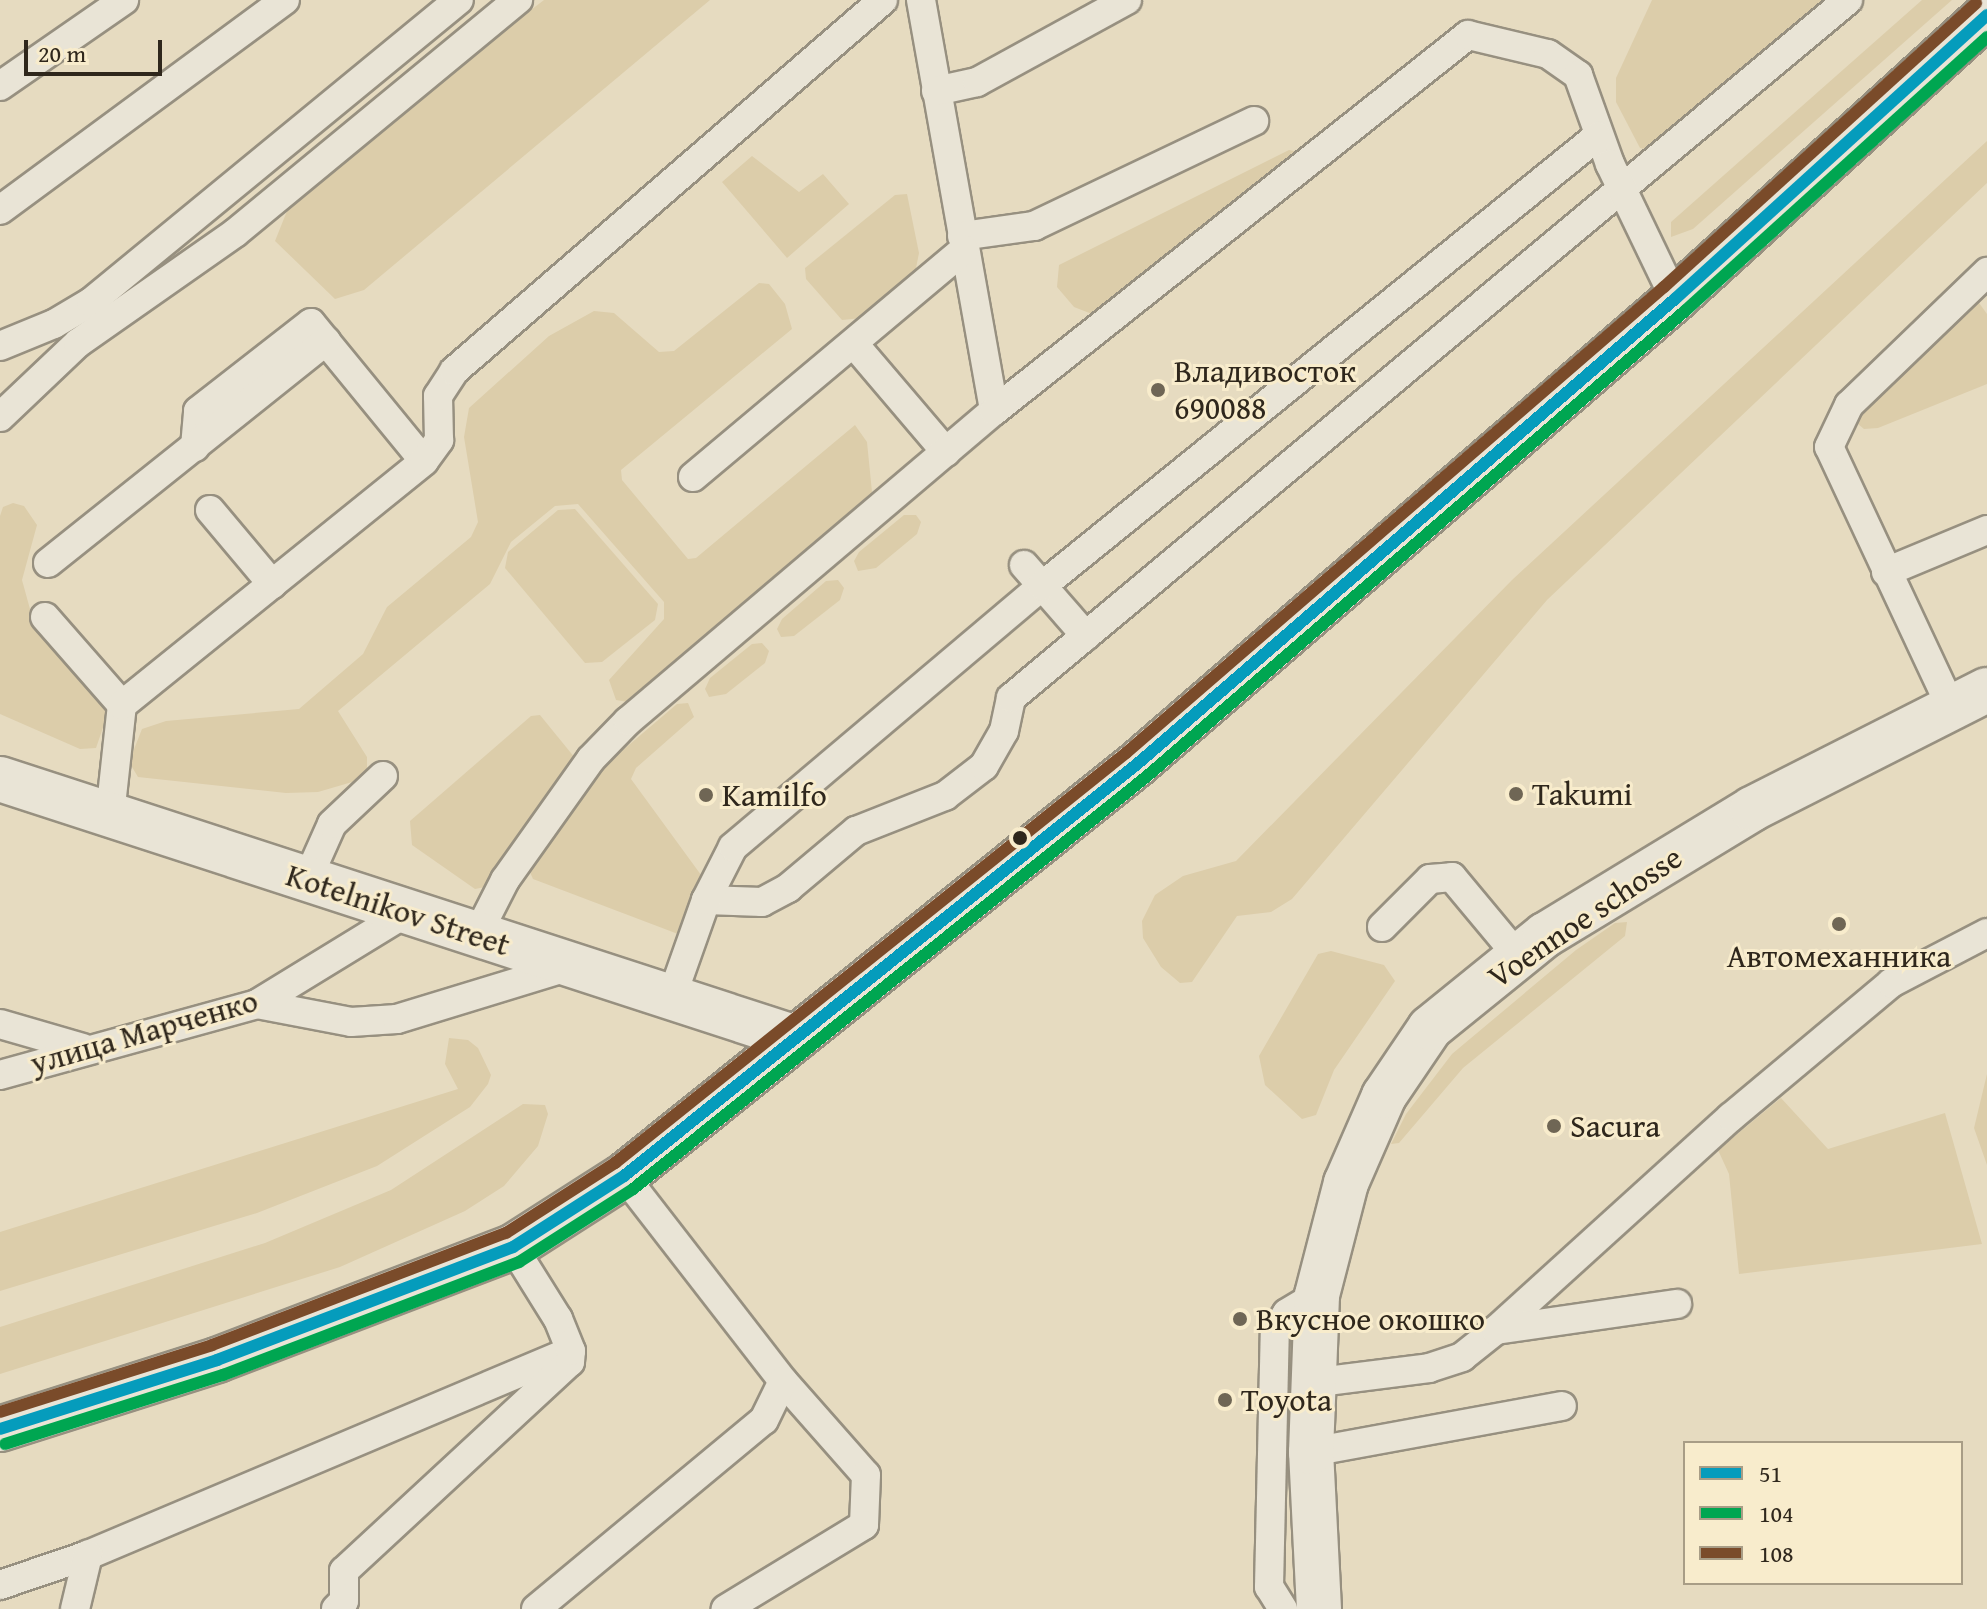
<!DOCTYPE html>
<html>
<head>
<meta charset="utf-8">
<style>
  body { margin:0 }
  #map { position:relative; width:1987px; height:1609px; overflow:hidden; background:#e6dbc0; font-family:"Gentium Book Plus",serif }
  div>[style] { position:absolute }
  [style*='--x'] { left:calc(var(--x)*1px); top:calc(var(--y)*1px); width:calc(var(--w)*1px); rotate:calc(var(--a)*1deg) }
  .green>* { inset:0; background:#dccdaa }
  .roads { filter:drop-shadow(2px 0 #979080) drop-shadow(-2px 0 #979080) drop-shadow(0 2px #979080) drop-shadow(0 -2px #979080) }
  .service>* { height:28px; margin:-14px; padding:0 14px; transform-origin:14px; border-radius:14px; background:#e9e4d6 }
  .minor>* { height:44px; margin:-22px; padding:0 22px; transform-origin:22px; border-radius:22px; background:#e9e4d6 }
  .secondary>* { height:44px; margin:-22px; padding:0 22px; transform-origin:22px; border-radius:22px; background:#e9e4d6 }
  .bus-1>* { height:12px; margin:-6px; padding:0 6px; transform-origin:6px; border-radius:6px; background:#059cbc }
  .bus-2>* { height:12px; margin:-6px; padding:0 6px; transform-origin:6px; border-radius:6px; background:#00a651 }
  .bus-3>* { height:12px; margin:-6px; padding:0 6px; transform-origin:6px; border-radius:6px; background:#7a4b2a }
  .dots>* { width:22px; height:22px; translate:-50% -50%; box-sizing:border-box; border:4px solid #f8eccc; border-radius:50% }
  span { translate:-50% -50%; white-space:nowrap; text-align:center; line-height:1.15; -webkit-text-stroke:6px #f8eccc; paint-order:stroke }
  .poi-label { font-size:32px; color:#2f271c }
  .left { translate:0 -50%; text-align:left }
  .street-label { font-size:32px; color:#2f271c }
  .legend { position:absolute; left:1683px; top:1441px; width:280px; height:144px; box-sizing:border-box; background:#f8eccc; border:2px solid #a89d86; margin:0; padding:10px 14px; list-style:none; font-size:24px; color:#2f271c }
  .legend li { display:flex; align-items:center; gap:16px; height:40px }
  .legend b { width:40px; border:2px solid #a89d86 }
  .scale { position:absolute; left:24px; top:40px; width:138px; height:36px; box-sizing:border-box; border:4px solid #2f271c; border-top:0; padding-left:10px; font-size:24px; line-height:28px; white-space:nowrap; color:#2f271c; -webkit-text-stroke:6px #f8eccc; paint-order:stroke }
</style>
</head>
<body>
<div id="map">
  <div class="green">
    <i style="clip-path:polygon(544px 0,710px 0,364px 290px,335px 299px,275px 241px,295px 191px)"></i>
    <i style="clip-path:polygon(1652px 0,1831px 0,1650px 150px,1640px 148px,1616px 102px,1616px 78px)"></i>
    <i style="clip-path:polygon(1922px 0,1952px 0,1693px 229px,1671px 237px,1671px 222px)"></i>
    <i style="clip-path:polygon(1987px 141px,1987px 183px,1547px 600px,1292px 899px,1271px 912px,1237px 916px,1192px 982px,1180px 983px,1161px 967px,1143px 938px,1142px 921px,1155px 895px,1183px 876px,1236px 861px,1512px 580px)"></i>
    <i style="clip-path:polygon(1289px 150px,1299px 152px,1105px 309px,1092px 314px,1074px 307px,1057px 287px,1059px 265px)"></i>
    <i style="clip-path:polygon(752px 156px,799px 192px,823px 174px,849px 204px,787px 258px,722px 182px)"></i>
    <i style="clip-path:polygon(907px 194px,919px 253px,915px 273px,862px 318px,842px 320px,806px 279px,805px 268px,895px 195px)"></i>
    <i style="clip-path:polygon(759px 283px,769px 284px,785px 304px,792px 329px,621px 470px,622px 480px,688px 559px,696px 558px,855px 425px,867px 442px,872px 492px,863px 508px,641px 696px,628px 702px,616px 700px,609px 680px,664px 619px,664px 602px,578px 504px,555px 506px,511px 542px,490px 584px,338px 711px,367px 757px,367px 772px,359px 780px,318px 792px,286px 793px,138px 777px,129px 762px,142px 729px,166px 721px,299px 709px,363px 654px,387px 607px,471px 537px,478px 522px,464px 437px,469px 408px,549px 336px,594px 311px,614px 313px,659px 352px,674px 351px)"></i>
    <i style="clip-path:polygon(1977px 300px,1987px 314px,1987px 384px,1878px 428px,1864px 429px,1858px 424px,1858px 412px)"></i>
    <i style="clip-path:polygon(13px 503px,24px 506px,37px 525px,22px 580px,33px 620px,109px 710px,96px 748px,80px 749px,0 714px,0 516px,3px 507px)"></i>
    <i style="clip-path:polygon(575px 509px,658px 604px,655px 620px,602px 662px,585px 663px,505px 568px,508px 552px,558px 510px)"></i>
    <i style="clip-path:polygon(904px 515px,916px 515px,921px 522px,917px 534px,876px 568px,858px 571px,854px 561px,859px 552px)"></i>
    <i style="clip-path:polygon(838px 580px,844px 588px,840px 600px,794px 636px,781px 637px,777px 629px,782px 619px,826px 581px)"></i>
    <i style="clip-path:polygon(762px 643px,769px 651px,765px 663px,726px 694px,709px 697px,705px 689px,710px 678px,752px 644px)"></i>
    <i style="clip-path:polygon(688px 703px,694px 717px,636px 768px,631px 779px,704px 879px,678px 934px,533px 879px,529px 870px,596px 773px,677px 704px)"></i>
    <i style="clip-path:polygon(540px 715px,575px 758px,572px 767px,485px 887px,475px 889px,412px 845px,410px 821px,531px 716px)"></i>
    <i style="clip-path:polygon(1627px 922px,1625px 936px,1463px 1068px,1399px 1143px,1391px 1144px,1406px 1114px,1452px 1054px,1576px 950px,1615px 923px)"></i>
    <i style="clip-path:polygon(1331px 951px,1384px 965px,1395px 981px,1334px 1070px,1316px 1115px,1302px 1119px,1265px 1085px,1259px 1056px,1318px 954px)"></i>
    <i style="clip-path:polygon(449px 1038px,468px 1040px,478px 1048px,491px 1075px,488px 1084px,470px 1107px,377px 1166px,257px 1213px,0 1291px,0 1232px,458px 1089px,445px 1064px)"></i>
    <i style="clip-path:polygon(1987px 1074px,1987px 1165px,1974px 1128px)"></i>
    <i style="clip-path:polygon(1781px 1098px,1828px 1149px,1945px 1113px,1982px 1244px,1739px 1274px,1729px 1174px,1718px 1150px)"></i>
    <i style="clip-path:polygon(523px 1104px,545px 1105px,548px 1114px,538px 1146px,504px 1186px,465px 1211px,340px 1267px,0 1374px,0 1327px,265px 1243px,391px 1190px)"></i>
  </div>
  <div class="roads">
    <div class="service">
      <i style="--x:921;--y:0;--w:417;--a:79.9"></i>
      <i style="--x:0;--y:86;--w:151;--a:-34.7"></i>
      <i style="--x:936;--y:91;--w:42;--a:-12.4"></i>
      <i style="--x:977;--y:82;--w:171;--a:-28.7"></i>
      <i style="--x:0;--y:210;--w:354;--a:-36.4"></i>
      <i style="--x:962;--y:236;--w:73;--a:-7.9"></i>
      <i style="--x:1034;--y:226;--w:244;--a:-25.5"></i>
      <i style="--x:854;--y:344;--w:142;--a:49.6"></i>
      <i style="--x:0;--y:346;--w:58;--a:-22.2"></i>
      <i style="--x:54;--y:324;--w:43;--a:-30.7"></i>
      <i style="--x:91;--y:302;--w:476;--a:-39.4"></i>
      <i style="--x:0;--y:417;--w:108;--a:-43.5"></i>
      <i style="--x:78;--y:343;--w:192;--a:-35"></i>
      <i style="--x:235;--y:233;--w:367;--a:-39.5"></i>
      <i style="--x:195;--y:447;--w:36;--a:-85"></i>
      <i style="--x:198;--y:411;--w:143;--a:-37.9"></i>
      <i style="--x:311;--y:323;--w:178;--a:50.7"></i>
      <i style="--x:693;--y:477;--w:354;--a:-40"></i>
      <i style="--x:210;--y:510;--w:97;--a:50"></i>
      <i style="--x:48;--y:563;--w:356;--a:-38.6"></i>
      <i style="--x:1024;--y:565;--w:94;--a:48.9"></i>
      <i style="--x:1886;--y:572;--w:109;--a:-22.6"></i>
      <i style="--x:45;--y:617;--w:117;--a:48.8"></i>
      <i style="--x:1951;--y:707;--w:287;--a:-115.1"></i>
      <i style="--x:1829;--y:447;--w:47;--a:-64.5"></i>
      <i style="--x:1849;--y:405;--w:192;--a:-43.9"></i>
      <i style="--x:110;--y:815;--w:111;--a:-83.8"></i>
      <i style="--x:122;--y:705;--w:388;--a:-38.9"></i>
      <i style="--x:424;--y:461;--w:26;--a:-54"></i>
      <i style="--x:439;--y:440;--w:44;--a:-91.3"></i>
      <i style="--x:438;--y:396;--w:30;--a:-57"></i>
      <i style="--x:454;--y:371;--w:567;--a:-40.85"></i>
      <i style="--x:307;--y:880;--w:61;--a:-65.9"></i>
      <i style="--x:332;--y:824;--w:70;--a:-43.3"></i>
      <i style="--x:706;--y:900;--w:56;--a:2"></i>
      <i style="--x:762;--y:902;--w:30;--a:-28"></i>
      <i style="--x:788;--y:888;--w:89;--a:-40"></i>
      <i style="--x:856;--y:831;--w:96;--a:-21.5"></i>
      <i style="--x:945;--y:796;--w:49;--a:-37.6"></i>
      <i style="--x:984;--y:766;--w:40;--a:-60.3"></i>
      <i style="--x:1004;--y:731;--w:34;--a:-78"></i>
      <i style="--x:1011;--y:698;--w:1090;--a:-39.83"></i>
      <i style="--x:1382;--y:927;--w:68;--a:-45"></i>
      <i style="--x:1430;--y:879;--w:22;--a:-5"></i>
      <i style="--x:1452;--y:877;--w:102;--a:50.2"></i>
      <i style="--x:477;--y:935;--w:62;--a:-63"></i>
      <i style="--x:505;--y:880;--w:148;--a:-54.6"></i>
      <i style="--x:591;--y:759;--w:53;--a:-45.8"></i>
      <i style="--x:628;--y:721;--w:480;--a:-40.3"></i>
      <i style="--x:994;--y:411;--w:605;--a:-38.42"></i>
      <i style="--x:1468;--y:35;--w:82;--a:13.4"></i>
      <i style="--x:1548;--y:54;--w:37;--a:35"></i>
      <i style="--x:1578;--y:75;--w:95;--a:70.2"></i>
      <i style="--x:1610;--y:164;--w:150;--a:64.3"></i>
      <i style="--x:671;--y:999;--w:105;--a:-70.5"></i>
      <i style="--x:706;--y:900;--w:59;--a:-63"></i>
      <i style="--x:733;--y:847;--w:404;--a:-40.2"></i>
      <i style="--x:1042;--y:586;--w:715;--a:-38.99"></i>
      <i style="--x:257;--y:1004;--w:96;--a:10.8"></i>
      <i style="--x:351;--y:1022;--w:46;--a:-3.7"></i>
      <i style="--x:397;--y:1019;--w:181;--a:-17"></i>
      <i style="--x:0;--y:1024;--w:86;--a:16.1"></i>
      <i style="--x:0;--y:1075;--w:267;--a:-15.4"></i>
      <i style="--x:257;--y:1004;--w:178;--a:-31.5"></i>
      <i style="--x:624;--y:1176;--w:259;--a:52.2"></i>
      <i style="--x:783;--y:1381;--w:125;--a:48.6"></i>
      <i style="--x:866;--y:1475;--w:50;--a:92.3"></i>
      <i style="--x:864;--y:1525;--w:162;--a:148.7"></i>
      <i style="--x:1496;--y:1330;--w:317;--a:-42.2"></i>
      <i style="--x:1731;--y:1117;--w:209;--a:-39.9"></i>
      <i style="--x:1891;--y:983;--w:108;--a:-27.5"></i>
      <i style="--x:1311;--y:1383;--w:119;--a:-7.2"></i>
      <i style="--x:1429;--y:1368;--w:35;--a:-18"></i>
      <i style="--x:1462;--y:1357;--w:43;--a:-38.5"></i>
      <i style="--x:1496;--y:1330;--w:183;--a:-8.2"></i>
      <i style="--x:1311;--y:1452;--w:255;--a:-10.4"></i>
      <i style="--x:0;--y:1585;--w:93;--a:-18.8"></i>
      <i style="--x:88;--y:1555;--w:524;--a:-22.9"></i>
      <i style="--x:75;--y:1609;--w:56;--a:-76.5"></i>
      <i style="--x:336;--y:1609;--w:11;--a:-45"></i>
      <i style="--x:344;--y:1601;--w:30;--a:-90"></i>
      <i style="--x:344;--y:1571;--w:308;--a:-42.8"></i>
      <i style="--x:570;--y:1362;--w:11;--a:-85"></i>
      <i style="--x:571;--y:1351;--w:35;--a:-112"></i>
      <i style="--x:558;--y:1319;--w:85;--a:-122"></i>
      <i style="--x:536;--y:1609;--w:296;--a:-39.7"></i>
      <i style="--x:764;--y:1420;--w:43;--a:-64"></i>
      <i style="--x:1283;--y:1609;--w:26;--a:-122"></i>
      <i style="--x:1269;--y:1587;--w:255;--a:-88.7"></i>
      <i style="--x:1275;--y:1332;--w:22;--a:-58"></i>
      <i style="--x:1287;--y:1313;--w:35;--a:-31"></i>
    </div>
    <div class="minor">
      <i style="--x:0;--y:779;--w:837;--a:18.02"></i>
    </div>
    <div class="secondary">
      <i style="--x:0;--y:1429;--w:228;--a:-17.6"></i>
      <i style="--x:217;--y:1360;--w:317;--a:-20.9"></i>
      <i style="--x:513;--y:1247;--w:132;--a:-32.6"></i>
      <i style="--x:624;--y:1176;--w:657;--a:-38.76"></i>
      <i style="--x:1136;--y:765;--w:713;--a:-40.85"></i>
      <i style="--x:1675;--y:299;--w:422;--a:-42.3"></i>
      <i style="--x:1319;--y:1609;--w:157;--a:-92.9"></i>
      <i style="--x:1311;--y:1452;--w:157;--a:-87.8"></i>
      <i style="--x:1317;--y:1295;--w:116;--a:-75.5"></i>
      <i style="--x:1346;--y:1183;--w:95;--a:-66.4"></i>
      <i style="--x:1384;--y:1096;--w:82;--a:-55.9"></i>
      <i style="--x:1430;--y:1028;--w:148;--a:-39"></i>
      <i style="--x:1545;--y:935;--w:242;--a:-31.3"></i>
      <i style="--x:1752;--y:809;--w:263;--a:-26.9"></i>
    </div>
  </div>
  <div class="bus-1">
    <i style="--x:0;--y:1429;--w:228;--a:-17.6"></i>
    <i style="--x:217;--y:1360;--w:317;--a:-20.9"></i>
    <i style="--x:513;--y:1247;--w:132;--a:-32.6"></i>
    <i style="--x:624;--y:1176;--w:657;--a:-38.76"></i>
    <i style="--x:1136;--y:765;--w:713;--a:-40.85"></i>
    <i style="--x:1675;--y:299;--w:422;--a:-42.3"></i>
  </div>
  <div class="bus-2">
    <i style="--x:5;--y:1444;--w:229;--a:-17.6"></i>
    <i style="--x:223;--y:1375;--w:317;--a:-20.9"></i>
    <i style="--x:519;--y:1262;--w:135;--a:-32.6"></i>
    <i style="--x:633;--y:1189;--w:658;--a:-38.77"></i>
    <i style="--x:1146;--y:777;--w:713;--a:-40.85"></i>
    <i style="--x:1685;--y:311;--w:408;--a:-42.2"></i>
  </div>
  <div class="bus-3">
    <i style="--x:0;--y:1412;--w:222;--a:-17.5"></i>
    <i style="--x:212;--y:1345;--w:315;--a:-20.9"></i>
    <i style="--x:506;--y:1233;--w:130;--a:-32.7"></i>
    <i style="--x:615;--y:1163;--w:655;--a:-38.74"></i>
    <i style="--x:1126;--y:753;--w:712;--a:-40.9"></i>
    <i style="--x:1664;--y:287;--w:422;--a:-42.3"></i>
  </div>
  <div class="dots">
    <i style="left:1158px;top:390px;background:#6f6655"></i>
    <i style="left:1516px;top:794px;background:#6f6655"></i>
    <i style="left:706px;top:795px;background:#6f6655"></i>
    <i style="left:1020px;top:838px;background:#2f271c"></i>
    <i style="left:1839px;top:924px;background:#6f6655"></i>
    <i style="left:1554px;top:1126px;background:#6f6655"></i>
    <i style="left:1240px;top:1319px;background:#6f6655"></i>
    <i style="left:1225px;top:1400px;background:#6f6655"></i>
  </div>
  <div class="poi-label">
    <span class="left" style="left:1174px;top:390px">Владивосток<br>690088</span>
    <span class="left" style="left:1532px;top:794px">Takumi</span>
    <span class="left" style="left:722px;top:795px">Kamilfo</span>
    <span style="left:1839px;top:956px">Автомеханника</span>
    <span class="left" style="left:1570px;top:1126px">Sacura</span>
    <span class="left" style="left:1256px;top:1319px">Вкусное окошко</span>
    <span class="left" style="left:1241px;top:1400px">Toyota</span>
  </div>
  <div class="street-label">
    <span style="left:398px;top:910px;rotate:18deg">Kotelnikov Street</span>
    <span style="left:1585px;top:917px;rotate:-34deg">Voennoe schosse</span>
    <span style="left:144px;top:1032px;rotate:-16deg">улица Марченко</span>
  </div>
  <ul class="legend">
  <li><b style="height:10px;background:#059cbc"></b>51</li>
  <li><b style="height:10px;background:#00a651"></b>104</li>
  <li><b style="height:10px;background:#7a4b2a"></b>108</li>
  </ul>
  <div class="scale">20 m</div>
</div>
</body>
</html>
